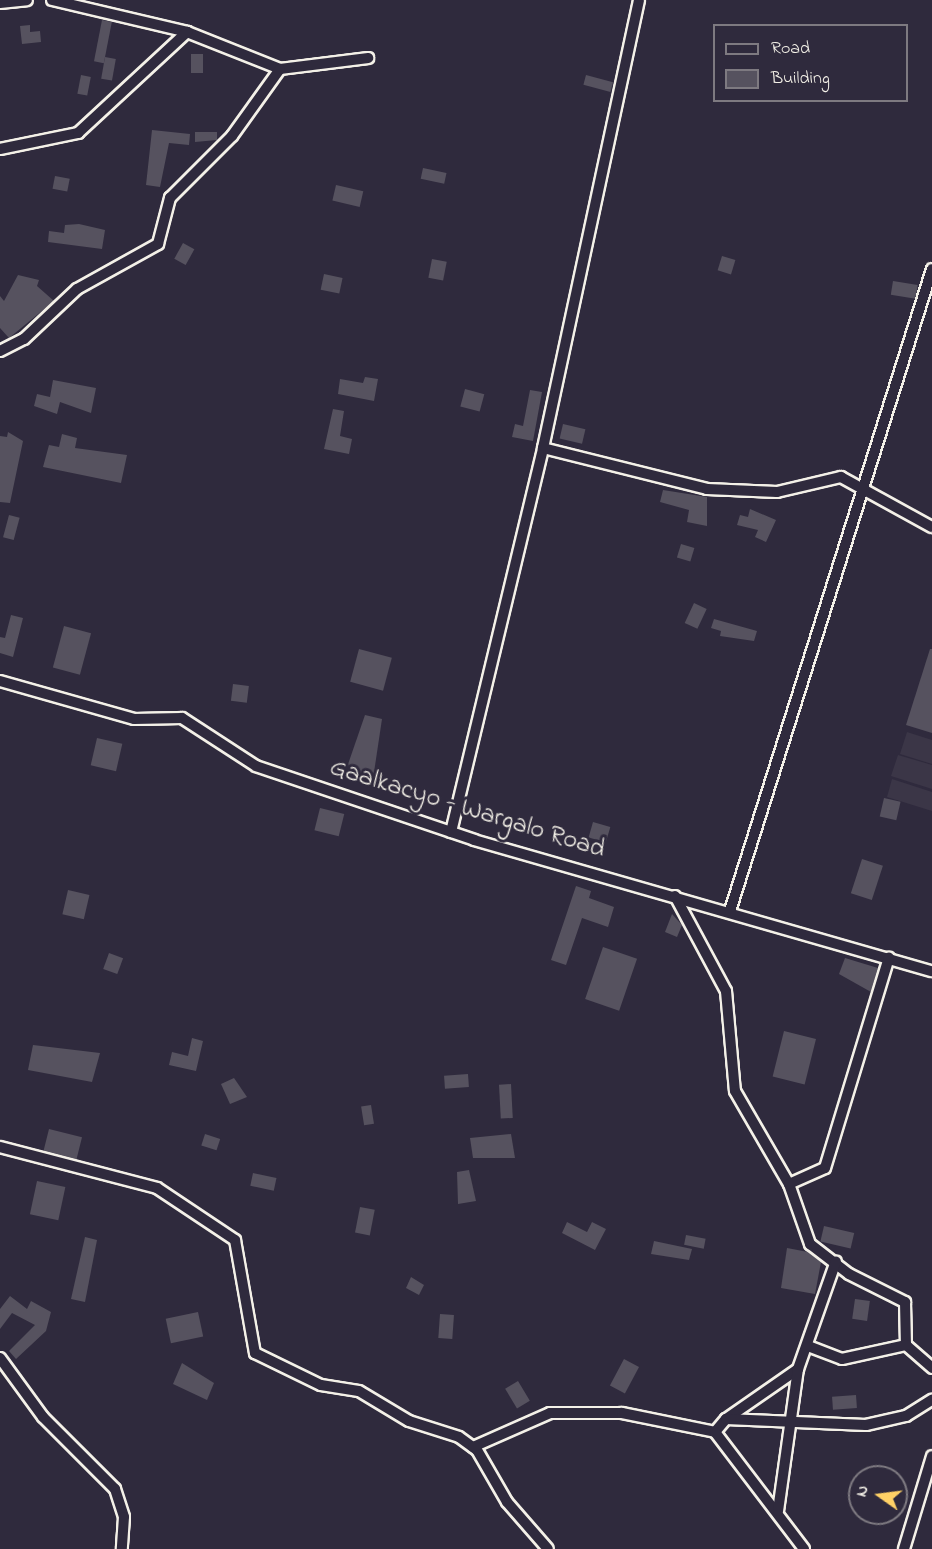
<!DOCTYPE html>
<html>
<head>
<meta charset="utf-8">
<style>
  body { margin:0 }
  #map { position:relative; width:932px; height:1549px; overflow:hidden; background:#2f2a3d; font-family:"Indie Flower",sans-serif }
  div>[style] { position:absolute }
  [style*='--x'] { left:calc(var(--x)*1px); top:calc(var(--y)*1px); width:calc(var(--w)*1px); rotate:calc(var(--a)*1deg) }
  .built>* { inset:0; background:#3b3647 }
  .building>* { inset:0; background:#56525f; transform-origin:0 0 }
  .roads { filter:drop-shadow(2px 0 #f4f1e8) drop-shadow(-2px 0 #f4f1e8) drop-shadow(0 2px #f4f1e8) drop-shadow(0 -2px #f4f1e8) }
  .minor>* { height:10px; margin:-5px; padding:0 5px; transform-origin:5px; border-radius:5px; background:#2f2a3d }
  span { translate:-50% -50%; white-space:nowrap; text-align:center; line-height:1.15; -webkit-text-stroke:6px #2f2a3d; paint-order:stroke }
  .street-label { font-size:26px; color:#f4f1e8 }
  .legend { position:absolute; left:713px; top:24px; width:195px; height:78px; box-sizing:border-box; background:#2f2a3d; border:2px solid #7e7a81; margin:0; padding:8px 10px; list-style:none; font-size:18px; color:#f4f1e8 }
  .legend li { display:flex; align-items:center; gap:12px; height:30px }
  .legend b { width:30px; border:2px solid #7e7a81 }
  .north { position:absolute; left:848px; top:1465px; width:60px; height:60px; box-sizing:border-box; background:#2f2a3d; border:2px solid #7e7a81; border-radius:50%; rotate:284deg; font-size:16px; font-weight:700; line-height:24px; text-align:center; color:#f4f1e8 }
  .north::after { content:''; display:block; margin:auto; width:21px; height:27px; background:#ffd166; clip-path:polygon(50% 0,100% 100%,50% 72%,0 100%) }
</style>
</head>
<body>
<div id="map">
  <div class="built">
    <i style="clip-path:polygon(907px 732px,932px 740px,932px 764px,900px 754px)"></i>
    <i style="clip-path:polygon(898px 755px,932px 765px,932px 789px,891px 776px)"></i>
    <i style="clip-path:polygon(892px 779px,932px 792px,932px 811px,887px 797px)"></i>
  </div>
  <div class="building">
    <i style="left:102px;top:20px;width:10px;height:42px;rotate:11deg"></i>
    <i style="clip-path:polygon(30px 25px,30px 32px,40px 31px,41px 42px,22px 44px,20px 26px)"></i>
    <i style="left:203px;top:54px;width:19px;height:12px;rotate:90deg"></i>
    <i style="left:105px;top:57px;width:11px;height:22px;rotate:10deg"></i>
    <i style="left:81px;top:75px;width:10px;height:19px;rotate:11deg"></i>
    <i style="left:586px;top:75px;width:28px;height:10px;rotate:15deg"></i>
    <i style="clip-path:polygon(152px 130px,190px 134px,189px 145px,169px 143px,160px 187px,146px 185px)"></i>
    <i style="clip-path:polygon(195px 132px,217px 132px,217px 140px,195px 142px)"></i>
    <i style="left:423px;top:168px;width:24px;height:11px;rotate:12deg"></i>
    <i style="left:55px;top:176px;width:15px;height:13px;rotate:11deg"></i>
    <i style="left:336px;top:185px;width:28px;height:16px;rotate:13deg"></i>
    <i style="clip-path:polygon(79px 224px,105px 230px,102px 249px,48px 242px,49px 231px,64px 233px,65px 225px)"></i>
    <i style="left:183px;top:243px;width:13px;height:18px;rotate:29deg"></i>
    <i style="left:722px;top:256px;width:14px;height:15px;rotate:17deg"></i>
    <i style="left:432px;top:259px;width:15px;height:19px;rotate:11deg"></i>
    <i style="left:324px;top:274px;width:19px;height:16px;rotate:12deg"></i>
    <i style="clip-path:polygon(18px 275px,39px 280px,37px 286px,54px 301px,9px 338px,0 328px,0 296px,4px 301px)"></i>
    <i style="left:893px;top:281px;width:25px;height:14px;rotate:9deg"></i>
    <i style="clip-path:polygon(365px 377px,378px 379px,374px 401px,338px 394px,340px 379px,363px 383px)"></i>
    <i style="clip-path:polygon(53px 380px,96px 388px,91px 413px,60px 402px,57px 414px,34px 406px,37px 394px,50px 397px)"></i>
    <i style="left:465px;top:389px;width:20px;height:18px;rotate:15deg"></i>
    <i style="clip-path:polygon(530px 390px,542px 392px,533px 441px,512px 437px,515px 424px,523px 426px)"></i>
    <i style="clip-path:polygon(333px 409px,344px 411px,340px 436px,352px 439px,349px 454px,324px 449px)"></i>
    <i style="left:563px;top:424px;width:23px;height:15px;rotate:13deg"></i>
    <i style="clip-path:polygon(8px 432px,23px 441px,10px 503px,0 502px,0 436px,7px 437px)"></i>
    <i style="clip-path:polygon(62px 434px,77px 438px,75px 448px,127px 455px,121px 483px,43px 467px,49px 445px,59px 447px)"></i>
    <i style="clip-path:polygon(663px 490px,707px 497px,707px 526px,687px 522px,689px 510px,660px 502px)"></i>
    <i style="clip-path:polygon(750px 509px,776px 520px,766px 542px,755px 537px,758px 530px,737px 525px,740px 515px,748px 517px)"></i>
    <i style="left:9px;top:515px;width:11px;height:23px;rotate:15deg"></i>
    <i style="left:681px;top:544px;width:14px;height:14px;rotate:17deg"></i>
    <i style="left:694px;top:603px;width:14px;height:22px;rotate:25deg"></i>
    <i style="clip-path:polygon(11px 615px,23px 618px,13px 657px,0 653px,0 637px,5px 638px)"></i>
    <i style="clip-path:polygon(714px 619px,757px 631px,754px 641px,720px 636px,721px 631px,711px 628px)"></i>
    <i style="left:64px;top:626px;width:28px;height:43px;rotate:15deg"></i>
    <i style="left:359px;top:649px;width:34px;height:34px;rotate:15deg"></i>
    <i style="clip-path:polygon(930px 649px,932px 649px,932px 733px,906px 725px)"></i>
    <i style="left:233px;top:684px;width:16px;height:17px;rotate:7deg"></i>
    <i style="clip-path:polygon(365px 715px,382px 719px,373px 779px,345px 773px)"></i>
    <i style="left:97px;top:738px;width:26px;height:28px;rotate:13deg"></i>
    <i style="left:884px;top:798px;width:17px;height:19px;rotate:13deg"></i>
    <i style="left:320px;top:808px;width:25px;height:23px;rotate:14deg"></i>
    <i style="left:593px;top:822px;width:18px;height:16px;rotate:16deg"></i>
    <i style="left:862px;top:859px;width:22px;height:36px;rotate:18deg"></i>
    <i style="clip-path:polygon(576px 886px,591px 891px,589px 898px,614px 907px,608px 927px,582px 918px,566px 965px,551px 960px)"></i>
    <i style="left:68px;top:890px;width:22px;height:25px;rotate:13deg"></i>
    <i style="clip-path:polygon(672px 914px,682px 925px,677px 937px,665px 932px)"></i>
    <i style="left:603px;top:947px;width:36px;height:55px;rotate:19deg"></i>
    <i style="left:109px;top:953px;width:15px;height:17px;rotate:20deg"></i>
    <i style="clip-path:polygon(845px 958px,878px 968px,871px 992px,839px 974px)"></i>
    <i style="left:784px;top:1031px;width:33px;height:47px;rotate:14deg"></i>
    <i style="clip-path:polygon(192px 1038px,203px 1041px,196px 1071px,169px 1065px,172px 1052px,188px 1056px)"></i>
    <i style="clip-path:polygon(33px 1045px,100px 1053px,92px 1082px,28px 1070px)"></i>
    <i style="left:468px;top:1074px;width:13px;height:24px;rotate:86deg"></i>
    <i style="clip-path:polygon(234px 1078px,247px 1097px,230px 1104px,221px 1084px)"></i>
    <i style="left:511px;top:1084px;width:34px;height:12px;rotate:87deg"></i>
    <i style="left:371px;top:1105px;width:19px;height:10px;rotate:81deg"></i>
    <i style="left:49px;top:1129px;width:34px;height:23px;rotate:14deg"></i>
    <i style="left:205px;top:1134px;width:16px;height:12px;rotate:18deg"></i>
    <i style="clip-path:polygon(511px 1134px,515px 1158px,473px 1158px,470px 1138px)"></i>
    <i style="clip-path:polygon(469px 1170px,476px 1201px,458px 1204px,457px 1172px)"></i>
    <i style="left:253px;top:1173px;width:24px;height:13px;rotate:12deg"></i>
    <i style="left:37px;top:1181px;width:29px;height:34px;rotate:12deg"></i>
    <i style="left:360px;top:1207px;width:15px;height:26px;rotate:11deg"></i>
    <i style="clip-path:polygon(567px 1222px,587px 1232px,592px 1222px,606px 1229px,595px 1250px,562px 1233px)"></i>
    <i style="left:824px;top:1226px;width:31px;height:16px;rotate:13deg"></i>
    <i style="left:686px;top:1235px;width:20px;height:10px;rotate:11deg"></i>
    <i style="clip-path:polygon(85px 1237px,97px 1240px,85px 1302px,71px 1299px)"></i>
    <i style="clip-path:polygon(654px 1241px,692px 1249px,689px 1260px,651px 1254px)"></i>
    <i style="clip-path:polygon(787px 1248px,808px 1252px,821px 1262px,815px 1294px,781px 1288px)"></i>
    <i style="clip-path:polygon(411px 1277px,424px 1285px,419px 1295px,406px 1288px)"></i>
    <i style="clip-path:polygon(10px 1296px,27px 1309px,31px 1301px,51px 1312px,46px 1331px,16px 1359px,9px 1351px,35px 1325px,12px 1313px,0 1329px,0 1309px)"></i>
    <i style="left:855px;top:1299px;width:15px;height:20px;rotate:8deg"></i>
    <i style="left:198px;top:1312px;width:25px;height:33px;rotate:78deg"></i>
    <i style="left:440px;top:1314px;width:14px;height:24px;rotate:4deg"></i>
    <i style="left:624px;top:1359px;width:17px;height:30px;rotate:28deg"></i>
    <i style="clip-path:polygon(182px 1363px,214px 1383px,207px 1400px,173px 1384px)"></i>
    <i style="left:518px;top:1381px;width:23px;height:15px;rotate:59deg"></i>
    <i style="left:856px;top:1395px;width:13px;height:24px;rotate:86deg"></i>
  </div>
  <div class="roads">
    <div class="minor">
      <i style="--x:52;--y:0;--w:139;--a:13.3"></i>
      <i style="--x:187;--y:32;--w:100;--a:21.7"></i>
      <i style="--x:280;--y:69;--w:89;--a:-7.1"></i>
      <i style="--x:0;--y:3;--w:27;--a:-6"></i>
      <i style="--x:0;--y:149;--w:80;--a:-11.6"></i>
      <i style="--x:78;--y:133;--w:149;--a:-42.8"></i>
      <i style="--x:0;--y:351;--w:27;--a:-27"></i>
      <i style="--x:24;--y:339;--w:73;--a:-43.3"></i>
      <i style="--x:77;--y:289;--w:93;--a:-29.1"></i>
      <i style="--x:158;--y:244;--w:48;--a:-75.4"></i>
      <i style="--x:170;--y:198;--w:88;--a:-45"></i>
      <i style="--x:232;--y:136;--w:82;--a:-54.4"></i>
      <i style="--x:543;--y:448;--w:169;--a:14"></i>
      <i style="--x:707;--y:489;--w:70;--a:2.5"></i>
      <i style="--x:777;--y:492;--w:66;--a:-13.2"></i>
      <i style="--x:841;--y:477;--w:104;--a:28.8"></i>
      <i style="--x:0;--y:681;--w:139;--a:15.8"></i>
      <i style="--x:134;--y:719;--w:48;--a:-1.2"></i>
      <i style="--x:182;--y:718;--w:88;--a:33"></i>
      <i style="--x:256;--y:766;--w:230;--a:18.7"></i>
      <i style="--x:474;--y:840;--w:476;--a:16"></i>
      <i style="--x:451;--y:832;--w:395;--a:-76.5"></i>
      <i style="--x:543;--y:448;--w:458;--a:-77.9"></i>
      <i style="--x:675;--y:896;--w:108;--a:61.8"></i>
      <i style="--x:726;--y:991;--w:100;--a:84.9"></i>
      <i style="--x:735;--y:1091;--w:108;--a:59.9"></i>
      <i style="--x:789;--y:1184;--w:64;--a:70.7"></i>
      <i style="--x:810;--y:1244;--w:49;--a:37.6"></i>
      <i style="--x:849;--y:1274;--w:63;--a:26.6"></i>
      <i style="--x:905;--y:1302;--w:43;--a:88.7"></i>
      <i style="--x:906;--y:1345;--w:35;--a:41"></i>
      <i style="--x:730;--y:911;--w:673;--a:-72.53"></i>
      <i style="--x:0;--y:1147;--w:162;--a:14.6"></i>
      <i style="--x:157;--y:1188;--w:94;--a:33.7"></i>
      <i style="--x:235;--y:1240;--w:115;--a:80"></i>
      <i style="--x:255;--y:1353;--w:73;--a:25.9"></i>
      <i style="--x:321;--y:1385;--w:38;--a:9"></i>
      <i style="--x:359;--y:1391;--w:58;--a:31"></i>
      <i style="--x:409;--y:1421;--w:52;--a:17.7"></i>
      <i style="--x:459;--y:1437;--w:22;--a:36"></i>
      <i style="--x:477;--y:1450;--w:60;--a:60"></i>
      <i style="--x:507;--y:1502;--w:62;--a:48.9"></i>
      <i style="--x:789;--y:1184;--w:39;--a:-24"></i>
      <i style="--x:825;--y:1168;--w:220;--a:-73.1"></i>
      <i style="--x:808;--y:1346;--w:36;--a:21"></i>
      <i style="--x:842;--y:1359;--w:66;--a:-12.3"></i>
      <i style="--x:0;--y:1358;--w:73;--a:53.9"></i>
      <i style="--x:43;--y:1417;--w:102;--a:45"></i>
      <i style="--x:115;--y:1489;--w:29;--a:72"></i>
      <i style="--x:124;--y:1517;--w:32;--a:94"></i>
      <i style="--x:726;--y:1419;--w:88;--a:-34.8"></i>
      <i style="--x:798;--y:1369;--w:114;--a:-70.6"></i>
      <i style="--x:715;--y:1432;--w:17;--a:-50"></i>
      <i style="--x:726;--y:1419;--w:140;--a:2.5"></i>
      <i style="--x:866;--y:1425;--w:41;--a:-12.7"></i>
      <i style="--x:906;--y:1416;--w:31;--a:-32"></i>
      <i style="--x:473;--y:1447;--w:84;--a:-23.8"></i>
      <i style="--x:550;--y:1413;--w:72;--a:0"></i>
      <i style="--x:622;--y:1413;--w:95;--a:11.5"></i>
      <i style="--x:715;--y:1432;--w:147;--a:52.7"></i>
      <i style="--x:778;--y:1511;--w:143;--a:-82"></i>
      <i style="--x:904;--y:1549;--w:97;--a:-73.2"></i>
    </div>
  </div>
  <div class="street-label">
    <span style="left:467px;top:810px;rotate:17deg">Gaalkacyo - Wargalo Road</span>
  </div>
  <ul class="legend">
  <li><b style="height:8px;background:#2f2a3d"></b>Road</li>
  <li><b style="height:16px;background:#56525f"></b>Building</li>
  </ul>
  <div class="north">N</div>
</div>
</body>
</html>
